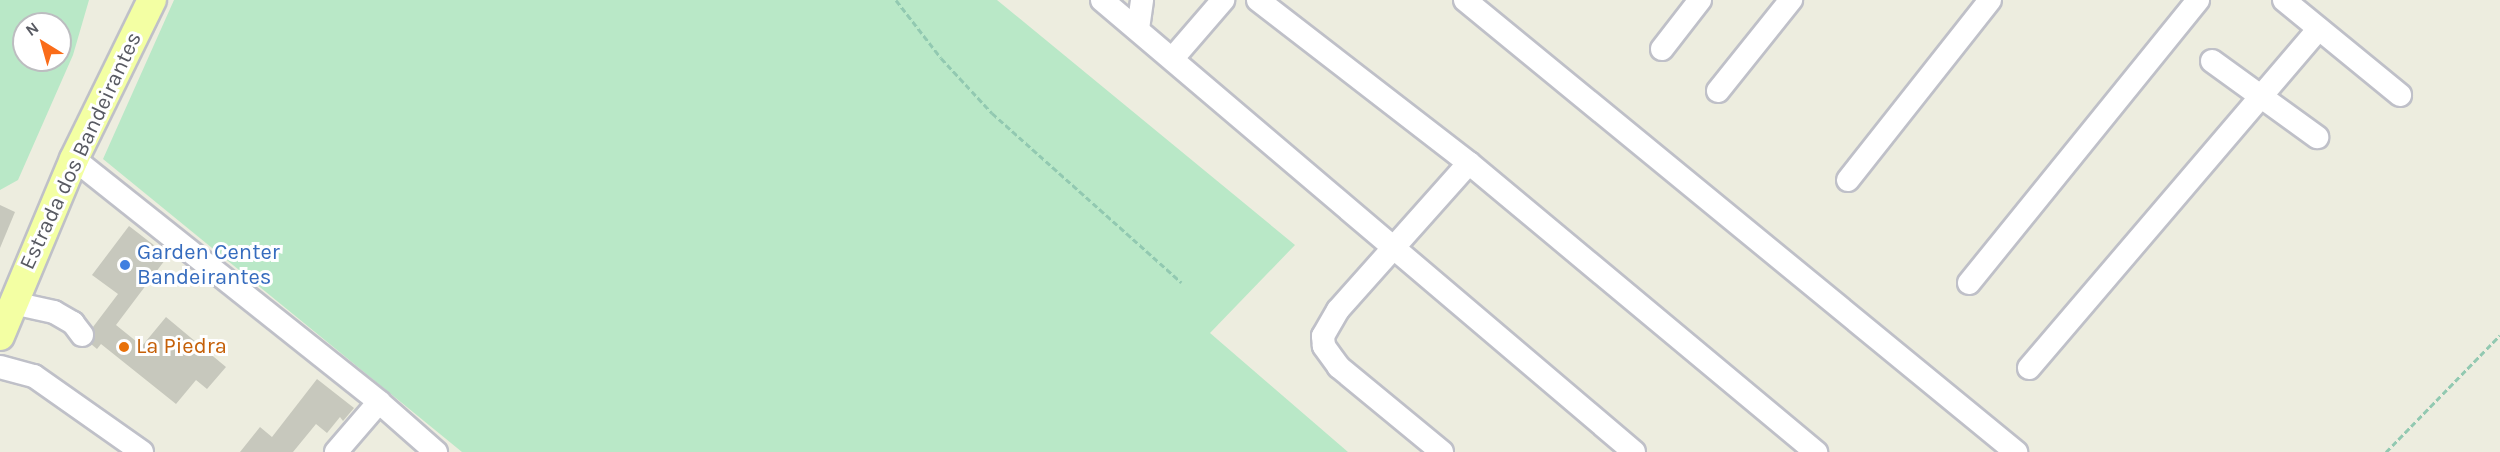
<!DOCTYPE html>
<html>
<head>
<meta charset="utf-8">
<style>
  body { margin:0 }
  #map { position:relative; width:2500px; height:452px; overflow:hidden; background:#ededdf; font-family:Karla,sans-serif }
  div>[style] { position:absolute }
  [style*='--x'] { left:calc(var(--x)*1px); top:calc(var(--y)*1px); width:calc(var(--w)*1px); rotate:calc(var(--a)*1deg) }
  .green>* { inset:0; background:#b9e8c7 }
  .building>* { inset:0; background:#c7c8bd }
  .path>* { height:3px; margin-top:-1.5px; transform-origin:0; background:repeating-linear-gradient(90deg,#92c9b1 0 6px,transparent 0 9px) }
  .roads { filter:drop-shadow(2px 0 #bfc0c8) drop-shadow(-2px 0 #bfc0c8) drop-shadow(0 2px #bfc0c8) drop-shadow(0 -2px #bfc0c8) }
  .minor>* { height:22px; margin:-11px; padding:0 11px; transform-origin:11px; border-radius:11px; background:#fff }
  .major>* { height:28px; margin:-14px; padding:0 14px; transform-origin:14px; border-radius:14px; background:#f3ffa3 }
  .dots>* { width:16px; height:16px; translate:-50% -50%; box-sizing:border-box; border:3px solid #fff; border-radius:50% }
  span { translate:-50% -50%; white-space:nowrap; text-align:center; line-height:1.15; -webkit-text-stroke:6px #fff; paint-order:stroke }
  .street-label { font-size:22px; color:#585a62 }
  .shop-label { font-size:22px; color:#366cbe }
  .left { translate:0 -50%; text-align:left }
  .food-label { font-size:22px; color:#c56008 }
  .north { position:absolute; left:12px; top:12px; width:60px; height:60px; box-sizing:border-box; background:#fff; border:2px solid #bcbdc0; border-radius:50%; rotate:323deg; font-size:16px; font-weight:700; line-height:24px; text-align:center; color:#585a62 }
  .north::after { content:''; display:block; margin:auto; width:21px; height:27px; background:#fa6c19; clip-path:polygon(50% 0,100% 100%,50% 72%,0 100%) }
</style>
</head>
<body>
<div id="map">
  <div class="green">
    <i style="clip-path:polygon(evenodd,0 0,89px 0,73px 55px,18px 180px,0 190px,0 0,24px 24px,60px 24px,60px 60px,24px 60px,24px 24px)"></i>
    <i style="clip-path:polygon(174px 0,997px 0,1295px 245px,1210px 333px,1348px 452px,462px 452px,103px 159px)"></i>
  </div>
  <div class="building">
    <i style="clip-path:polygon(0 205px,15px 212px,0 248px)"></i>
    <i style="clip-path:polygon(129px 226px,168px 256px,116px 325px,142px 346px,166px 317px,226px 367px,207px 389px,196px 380px,176px 404px,101px 344px,97px 349px,91px 344px,95px 334px,93px 327px,118px 294px,92px 275px)"></i>
    <i style="clip-path:polygon(317px 379px,354px 408px,343px 421px,340px 417px,327px 433px,316px 424px,293px 452px,240px 452px,260px 427px,272px 437px)"></i>
  </div>
  <div class="path">
    <i style="--x:896;--y:0;--w:73;--a:52.2"></i>
    <i style="--x:941;--y:58;--w:75;--a:47.2"></i>
    <i style="--x:992;--y:113;--w:254;--a:41.8"></i>
    <i style="--x:2386;--y:452;--w:163;--a:-45.7"></i>
  </div>
  <div class="roads">
    <div class="minor">
      <i style="--x:1102;--y:0;--w:698;--a:40.35"></i>
      <i style="--x:1258;--y:0;--w:267;--a:37.7"></i>
      <i style="--x:1469;--y:163;--w:452;--a:39.8"></i>
      <i style="--x:1465;--y:0;--w:713;--a:39.36"></i>
      <i style="--x:2284;--y:0;--w:150;--a:39.3"></i>
      <i style="--x:1138;--y:29;--w:29;--a:-82"></i>
      <i style="--x:1662;--y:49;--w:62;--a:-52.2"></i>
      <i style="--x:1173;--y:58;--w:77;--a:-49.2"></i>
      <i style="--x:2212;--y:61;--w:130;--a:35.9"></i>
      <i style="--x:1718;--y:91;--w:117;--a:-51.3"></i>
      <i style="--x:74;--y:159;--w:390;--a:38.5"></i>
      <i style="--x:379;--y:402;--w:76;--a:41.3"></i>
      <i style="--x:1848;--y:180;--w:229;--a:-51.7"></i>
      <i style="--x:1969;--y:283;--w:364;--a:-51"></i>
      <i style="--x:13;--y:303;--w:42;--a:12.4"></i>
      <i style="--x:54;--y:312;--w:22;--a:30"></i>
      <i style="--x:73;--y:323;--w:15;--a:53"></i>
      <i style="--x:0;--y:367;--w:35;--a:15"></i>
      <i style="--x:34;--y:376;--w:132;--a:35.1"></i>
      <i style="--x:2029;--y:368;--w:446;--a:-49.5"></i>
      <i style="--x:336;--y:452;--w:66;--a:-49.3"></i>
      <i style="--x:1442;--y:452;--w:134;--a:-140.5"></i>
      <i style="--x:1339;--y:367;--w:26;--a:-126"></i>
      <i style="--x:1324;--y:346;--w:10;--a:-96"></i>
      <i style="--x:1323;--y:336;--w:30;--a:-60"></i>
      <i style="--x:1338;--y:310;--w:197;--a:-48.3"></i>
    </div>
    <div class="major">
      <i style="--x:0;--y:336;--w:192;--a:-67.3"></i>
      <i style="--x:74;--y:159;--w:177;--a:-63.9"></i>
    </div>
  </div>
  <div class="dots">
    <i style="left:125px;top:265px;background:#3f7fe0"></i>
    <i style="left:124px;top:347px;background:#e8710a"></i>
  </div>
  <div class="street-label">
    <span style="left:81px;top:151px;rotate:-65deg">Estrada dos Bandeirantes</span>
  </div>
  <div class="shop-label">
    <span class="left" style="left:137px;top:265px">Garden Center<br>Bandeirantes</span>
  </div>
  <div class="food-label">
    <span class="left" style="left:136px;top:347px">La Piedra</span>
  </div>
  <div class="north">N</div>
</div>
</body>
</html>
